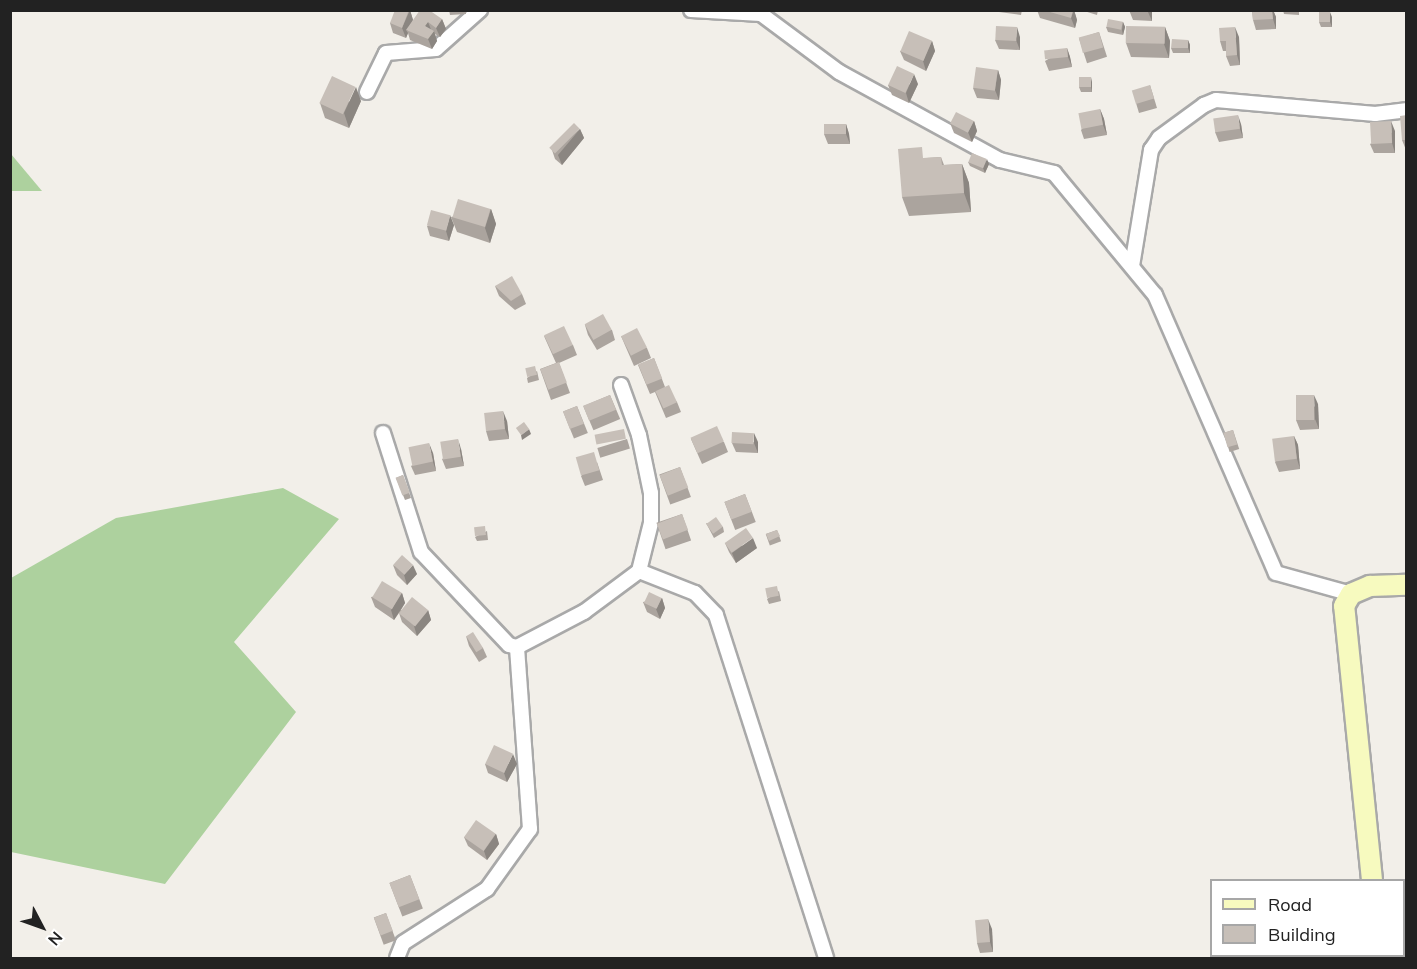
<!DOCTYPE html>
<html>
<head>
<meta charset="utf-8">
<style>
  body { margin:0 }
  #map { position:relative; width:1417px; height:969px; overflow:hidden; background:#f2efe9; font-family:Mulish,sans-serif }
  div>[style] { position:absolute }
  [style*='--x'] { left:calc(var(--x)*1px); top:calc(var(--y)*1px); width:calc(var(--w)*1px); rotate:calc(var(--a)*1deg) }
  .forest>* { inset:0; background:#add19e }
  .roads { filter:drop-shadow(2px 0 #a9a9a9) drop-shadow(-2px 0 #a9a9a9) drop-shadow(0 2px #a9a9a9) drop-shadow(0 -2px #a9a9a9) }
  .street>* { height:14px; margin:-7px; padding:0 7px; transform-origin:7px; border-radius:7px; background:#fff }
  .secondary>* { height:20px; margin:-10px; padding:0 10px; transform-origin:10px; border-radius:10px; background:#f7fabf }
  .wall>* { inset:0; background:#aba49e; transform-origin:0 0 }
  .shaded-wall>* { inset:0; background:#8b8681 }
  .building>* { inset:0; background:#c7bfb8; transform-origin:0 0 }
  span { translate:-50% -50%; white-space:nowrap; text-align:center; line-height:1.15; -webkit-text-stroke:4.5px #fff; paint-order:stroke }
  .frame { position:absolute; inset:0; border:12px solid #222; pointer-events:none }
  .legend { position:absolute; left:1210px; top:879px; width:195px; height:78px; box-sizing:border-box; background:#fff; border:2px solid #a7a7a7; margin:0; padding:8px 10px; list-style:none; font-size:18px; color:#222 }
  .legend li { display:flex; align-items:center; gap:12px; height:30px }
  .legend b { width:30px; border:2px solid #a7a7a7 }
  .north { position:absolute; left:12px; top:897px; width:60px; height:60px; -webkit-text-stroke:4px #fff; paint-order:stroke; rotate:131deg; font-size:16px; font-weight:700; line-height:24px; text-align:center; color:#222 }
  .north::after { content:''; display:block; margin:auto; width:21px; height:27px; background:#222; clip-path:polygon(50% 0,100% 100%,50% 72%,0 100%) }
</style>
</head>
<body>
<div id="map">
  <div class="forest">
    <i style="clip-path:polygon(11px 154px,42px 191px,11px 191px)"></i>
    <i style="clip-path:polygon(283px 488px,339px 519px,234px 642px,296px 712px,165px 884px,11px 852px,11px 578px,116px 518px)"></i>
  </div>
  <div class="roads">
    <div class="street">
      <i style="--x:691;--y:10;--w:70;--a:3.3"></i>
      <i style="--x:761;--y:14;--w:97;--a:36.6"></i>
      <i style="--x:839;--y:72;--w:183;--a:28.7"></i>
      <i style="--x:1000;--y:160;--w:56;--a:13.5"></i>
      <i style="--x:1054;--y:173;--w:158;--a:50.4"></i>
      <i style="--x:1155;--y:295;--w:303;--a:66.5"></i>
      <i style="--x:1276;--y:573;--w:78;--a:15.6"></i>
      <i style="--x:367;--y:92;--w:43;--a:-64"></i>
      <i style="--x:386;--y:53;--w:50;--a:-4.6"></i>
      <i style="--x:436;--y:49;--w:59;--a:-41.6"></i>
      <i style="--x:1132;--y:266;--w:118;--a:-80.7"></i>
      <i style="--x:1151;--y:150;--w:14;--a:-56"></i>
      <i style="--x:1159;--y:138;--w:56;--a:-36.3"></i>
      <i style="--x:1204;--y:105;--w:13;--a:-23"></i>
      <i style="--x:1216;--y:100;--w:160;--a:5"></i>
      <i style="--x:1375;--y:114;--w:31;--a:-7"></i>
      <i style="--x:383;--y:433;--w:125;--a:72.3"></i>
      <i style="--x:421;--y:552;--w:128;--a:46.6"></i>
      <i style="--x:509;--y:645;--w:8;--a:14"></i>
      <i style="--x:517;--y:647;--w:76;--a:-27.6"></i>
      <i style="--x:584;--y:612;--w:69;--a:-36.7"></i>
      <i style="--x:639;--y:571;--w:49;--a:-76"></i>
      <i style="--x:651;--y:523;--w:30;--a:-90"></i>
      <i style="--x:651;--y:493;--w:59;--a:-101.7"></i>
      <i style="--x:639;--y:435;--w:53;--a:-109.8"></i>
      <i style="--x:639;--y:571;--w:60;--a:21.4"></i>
      <i style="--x:695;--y:593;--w:30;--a:46"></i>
      <i style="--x:716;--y:615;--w:360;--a:72.2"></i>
      <i style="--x:397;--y:958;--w:16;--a:-68"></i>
      <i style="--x:403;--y:943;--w:100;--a:-32.7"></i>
      <i style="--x:487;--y:889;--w:74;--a:-54.4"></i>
      <i style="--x:530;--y:829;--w:182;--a:-94.1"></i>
    </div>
    <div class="secondary">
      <i style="--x:1372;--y:880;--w:275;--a:-95.8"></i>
      <i style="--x:1344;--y:606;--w:14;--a:-60"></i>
      <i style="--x:1351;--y:594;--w:21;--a:-23"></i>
      <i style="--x:1370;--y:586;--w:36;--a:-2"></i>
      <i style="--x:1381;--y:956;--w:2;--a:63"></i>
    </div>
  </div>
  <div class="wall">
    <i style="clip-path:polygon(410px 10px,413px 20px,412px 22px,442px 19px,446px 29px,440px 37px,435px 34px,437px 41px,432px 49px,410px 40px,408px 33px,406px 38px,393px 33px,390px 23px)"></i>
    <i style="clip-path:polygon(449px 10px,466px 10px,466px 14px,450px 15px)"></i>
    <i style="clip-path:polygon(998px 10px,1022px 10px,1021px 15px,999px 12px)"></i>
    <i style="clip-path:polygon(1037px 10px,1074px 10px,1077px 20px,1075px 28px,1040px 18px)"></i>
    <i style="clip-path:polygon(1084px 10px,1098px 10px,1097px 15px,1084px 11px)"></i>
    <i style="clip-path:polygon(1129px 10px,1152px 10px,1152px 21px,1133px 20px)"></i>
    <i style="clip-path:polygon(1252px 10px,1273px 10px,1276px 17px,1276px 29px,1256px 30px,1253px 20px)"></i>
    <i style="clip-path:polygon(1283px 10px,1299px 10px,1299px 15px,1284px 14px)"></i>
    <i style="clip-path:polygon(1332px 17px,1332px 27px,1321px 27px,1319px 22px)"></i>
    <i style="clip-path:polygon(1123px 22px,1125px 27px,1123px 35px,1108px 32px,1106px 27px)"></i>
    <i style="clip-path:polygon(1165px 27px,1170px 41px,1169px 58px,1131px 57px,1126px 43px)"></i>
    <i style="left:1099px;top:32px;width:26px;height:21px;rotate:72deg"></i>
    <i style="clip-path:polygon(1020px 37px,1020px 50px,999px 49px,995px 40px)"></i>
    <i style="clip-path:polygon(1239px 37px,1240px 65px,1230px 66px,1226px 56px,1226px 51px,1223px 51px,1220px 41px)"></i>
    <i style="clip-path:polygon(1188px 40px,1190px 45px,1190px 53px,1173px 53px,1171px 48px)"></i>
    <i style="clip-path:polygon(932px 41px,935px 51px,926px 71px,904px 60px,900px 51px)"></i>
    <i style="clip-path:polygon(1067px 48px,1070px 57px,1072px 67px,1049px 71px,1045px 61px)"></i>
    <i style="clip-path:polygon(998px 70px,1001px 80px,999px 100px,977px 98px,973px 88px)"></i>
    <i style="clip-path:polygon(1092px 82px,1092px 92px,1081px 92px,1079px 87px)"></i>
    <i style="clip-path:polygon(918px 84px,909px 103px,892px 95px,888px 85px)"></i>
    <i style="clip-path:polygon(1150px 85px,1157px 108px,1139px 113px,1136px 103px)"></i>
    <i style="clip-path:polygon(361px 101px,349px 128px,325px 118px,320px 103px)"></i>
    <i style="clip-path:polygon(1100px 109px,1104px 119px,1107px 135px,1084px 139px,1081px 130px)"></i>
    <i style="clip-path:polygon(1407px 115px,1407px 150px,1406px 150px,1402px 140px)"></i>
    <i style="clip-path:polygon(974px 121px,977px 131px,972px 142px,954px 133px,950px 123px)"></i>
    <i style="clip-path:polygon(846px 124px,849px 134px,850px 144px,828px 144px,824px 134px)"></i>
    <i style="clip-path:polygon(1241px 124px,1243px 138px,1219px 142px,1215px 132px)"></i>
    <i style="clip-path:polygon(580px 129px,584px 138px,562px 165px,555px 159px,552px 150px)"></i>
    <i style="clip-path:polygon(1395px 131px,1395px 153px,1374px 153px,1370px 144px)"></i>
    <i style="clip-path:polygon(941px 157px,944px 165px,962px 164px,969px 183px,971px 212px,909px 216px,902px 197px,926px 158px)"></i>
    <i style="clip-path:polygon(968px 162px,989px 164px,985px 173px,970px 166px)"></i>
    <i style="clip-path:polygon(491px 209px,496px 224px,490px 243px,457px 232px,451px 217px)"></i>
    <i style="clip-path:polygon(454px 225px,449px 241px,430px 236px,427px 226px)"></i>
    <i style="clip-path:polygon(495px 286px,522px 294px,526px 304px,515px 310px,499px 296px)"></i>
    <i style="clip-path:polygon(585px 325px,612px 330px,615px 340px,597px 350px,588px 335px)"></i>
    <i style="clip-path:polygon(544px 336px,573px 345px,577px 355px,559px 363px,570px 393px,551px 400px,540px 369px,556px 363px)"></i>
    <i style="clip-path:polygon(621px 336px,647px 348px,651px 358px,634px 366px)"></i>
    <i style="clip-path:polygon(654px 358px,665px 387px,677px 402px,681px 412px,666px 418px,655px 392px,650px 394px,638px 365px)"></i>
    <i style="clip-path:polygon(537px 371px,539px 380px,528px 383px,527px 378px)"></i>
    <i style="left:610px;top:395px;width:26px;height:29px;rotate:67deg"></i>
    <i style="clip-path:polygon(1318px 404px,1319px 429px,1300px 430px,1296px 420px)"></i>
    <i style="left:577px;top:406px;width:29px;height:15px;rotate:68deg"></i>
    <i style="clip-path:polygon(507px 421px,509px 439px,489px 441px,486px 431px)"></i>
    <i style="left:1233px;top:430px;width:20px;height:10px;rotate:72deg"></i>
    <i style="clip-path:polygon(1294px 436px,1298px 445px,1300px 469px,1279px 472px,1275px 462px)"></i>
    <i style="left:627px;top:439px;width:10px;height:31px;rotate:73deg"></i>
    <i style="clip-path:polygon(691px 439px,724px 442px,728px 452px,702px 464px)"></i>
    <i style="clip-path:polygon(758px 442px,758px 453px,736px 452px,732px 443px)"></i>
    <i style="clip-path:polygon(461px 449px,464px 466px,446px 469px,442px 459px)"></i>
    <i style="clip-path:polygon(433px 453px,436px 471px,415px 475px,411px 466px)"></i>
    <i style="clip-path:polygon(597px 462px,603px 480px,585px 486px,581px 476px)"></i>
    <i style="left:680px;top:467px;width:32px;height:22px;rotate:70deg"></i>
    <i style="clip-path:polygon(403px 475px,411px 498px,405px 500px,396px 478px)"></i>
    <i style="left:745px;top:494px;width:30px;height:22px;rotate:69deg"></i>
    <i style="left:682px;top:514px;width:28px;height:27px;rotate:71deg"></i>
    <i style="clip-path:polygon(706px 523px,723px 527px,724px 532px,714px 538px)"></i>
    <i style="left:777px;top:530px;width:12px;height:12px;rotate:70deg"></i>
    <i style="clip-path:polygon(487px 531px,488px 540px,477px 541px,475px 537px)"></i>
    <i style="clip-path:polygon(725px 543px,757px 548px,736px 563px,729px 552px)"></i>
    <i style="clip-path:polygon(393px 565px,417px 574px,407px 585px,397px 575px)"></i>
    <i style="clip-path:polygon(779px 591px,781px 601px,769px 604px,767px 599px)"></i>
    <i style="clip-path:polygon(402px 593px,405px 603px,401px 610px,428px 610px,431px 620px,417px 636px,402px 622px,399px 613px,394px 620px,375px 607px,371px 597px)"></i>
    <i style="clip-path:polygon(662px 598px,665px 608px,660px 619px,647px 612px,643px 602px)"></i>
    <i style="clip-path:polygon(466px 636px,483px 648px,487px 657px,479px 662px,469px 646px)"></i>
    <i style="clip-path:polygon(485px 764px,517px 764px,507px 782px,488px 773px)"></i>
    <i style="clip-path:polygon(496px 834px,499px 844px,487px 860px,468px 846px,464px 837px)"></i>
    <i style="left:410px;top:875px;width:36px;height:22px;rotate:69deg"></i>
    <i style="left:386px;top:913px;width:29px;height:13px;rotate:70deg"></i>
    <i style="clip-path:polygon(992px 929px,993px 952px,980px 953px,977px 943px)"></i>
  </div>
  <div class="shaded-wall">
    <i style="clip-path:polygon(410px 10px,413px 20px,408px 31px,406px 30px,408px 33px,406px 38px,402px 28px)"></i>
    <i style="clip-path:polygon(1074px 10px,1077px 20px,1075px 28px,1071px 18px)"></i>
    <i style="clip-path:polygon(1148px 10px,1152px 10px,1152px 21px,1148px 12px)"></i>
    <i style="clip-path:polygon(1272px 10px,1273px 10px,1276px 17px,1276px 29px,1273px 19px)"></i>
    <i style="clip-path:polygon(1330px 12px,1332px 17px,1332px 27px,1330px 22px)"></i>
    <i style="clip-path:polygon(442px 19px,446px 29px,440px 37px,436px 28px)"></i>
    <i style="clip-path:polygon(428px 22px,432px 32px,425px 26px)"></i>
    <i style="clip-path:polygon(1123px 22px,1125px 27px,1123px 35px,1122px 30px)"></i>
    <i style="clip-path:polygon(1017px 27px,1020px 37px,1020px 50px,1016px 40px)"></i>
    <i style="clip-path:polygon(1165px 27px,1170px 41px,1169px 58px,1164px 44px)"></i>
    <i style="clip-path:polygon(1235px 27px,1239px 37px,1240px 65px,1237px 55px)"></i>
    <i style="clip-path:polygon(434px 31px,437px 41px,432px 49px,428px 39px)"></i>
    <i style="clip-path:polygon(1188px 40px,1190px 45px,1190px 53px,1188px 48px)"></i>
    <i style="clip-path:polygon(932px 41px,935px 51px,926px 71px,923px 61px)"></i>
    <i style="clip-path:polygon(1067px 48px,1070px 57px,1072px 67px,1068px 57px)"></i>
    <i style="clip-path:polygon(998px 70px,1001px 80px,999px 100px,995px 90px)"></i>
    <i style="clip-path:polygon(914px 74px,918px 84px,909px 103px,906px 93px)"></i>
    <i style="clip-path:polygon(1091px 77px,1092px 82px,1092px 92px,1091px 87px)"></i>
    <i style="clip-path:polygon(356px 87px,361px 101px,349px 128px,344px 113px)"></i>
    <i style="clip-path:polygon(1100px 109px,1104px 119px,1107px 135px,1103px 125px)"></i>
    <i style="clip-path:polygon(1238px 115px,1241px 124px,1243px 138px,1240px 129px)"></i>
    <i style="clip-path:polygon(974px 121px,977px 131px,972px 142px,968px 132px)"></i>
    <i style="clip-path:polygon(1391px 121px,1395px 131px,1395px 153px,1392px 143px)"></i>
    <i style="clip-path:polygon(846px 124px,849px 134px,850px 144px,846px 134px)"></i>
    <i style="clip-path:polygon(580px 129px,584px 138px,562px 165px,558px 155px)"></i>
    <i style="clip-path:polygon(987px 159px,989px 164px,985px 173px,983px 168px)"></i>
    <i style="clip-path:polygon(962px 164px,969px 183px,971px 212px,964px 193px)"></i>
    <i style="clip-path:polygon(491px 209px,496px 224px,490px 243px,485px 228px)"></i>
    <i style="clip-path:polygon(450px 215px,454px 225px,449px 241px,446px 231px)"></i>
    <i style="clip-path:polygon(1314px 395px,1318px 404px,1319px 429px,1315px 419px)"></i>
    <i style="clip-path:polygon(503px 411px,507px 421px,509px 439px,505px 429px)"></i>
    <i style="clip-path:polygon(529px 429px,531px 434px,522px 440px,521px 435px)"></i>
    <i style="clip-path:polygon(754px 433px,758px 442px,758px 453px,754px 443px)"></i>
    <i style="clip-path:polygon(1294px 436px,1298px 445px,1300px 469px,1297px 459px)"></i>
    <i style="clip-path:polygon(458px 439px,461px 449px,464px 466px,461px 457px)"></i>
    <i style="clip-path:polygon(429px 443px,433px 453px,436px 471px,433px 462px)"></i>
    <i style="clip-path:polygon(753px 538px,757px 548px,736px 563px,732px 553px)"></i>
    <i style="clip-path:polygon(413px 565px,417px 574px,407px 585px,404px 575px)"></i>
    <i style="clip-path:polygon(402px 593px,405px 603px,394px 620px,391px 610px)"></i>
    <i style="clip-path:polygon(662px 598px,665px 608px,660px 619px,656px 609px)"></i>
    <i style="clip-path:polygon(428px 610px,431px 620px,417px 636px,414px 626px)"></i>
    <i style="clip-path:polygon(513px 754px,517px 764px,507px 782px,504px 773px)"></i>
    <i style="clip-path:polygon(496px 834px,499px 844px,487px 860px,484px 851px)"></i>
    <i style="clip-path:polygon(988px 919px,992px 929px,993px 952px,990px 942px)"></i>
  </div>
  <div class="building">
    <i style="clip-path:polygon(395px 10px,409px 10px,402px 28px,390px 23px)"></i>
    <i style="clip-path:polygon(420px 10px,429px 10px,442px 19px,436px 28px,428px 22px,425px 26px,434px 31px,428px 39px,406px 30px)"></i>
    <i style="clip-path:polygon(1043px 10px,1073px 10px,1071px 18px)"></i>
    <i style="clip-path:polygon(1252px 10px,1272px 10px,1273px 19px,1253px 20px)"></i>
    <i style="left:1319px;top:12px;width:11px;height:10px"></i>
    <i style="left:1108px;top:19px;width:15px;height:8px;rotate:11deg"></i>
    <i style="left:996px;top:26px;width:21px;height:14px;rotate:3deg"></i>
    <i style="left:1126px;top:26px;width:39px;height:17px;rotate:1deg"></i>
    <i style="clip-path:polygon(1235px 27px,1237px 55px,1226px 56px,1226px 41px,1220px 41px,1219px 28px)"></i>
    <i style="left:909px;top:31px;width:25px;height:22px;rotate:23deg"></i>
    <i style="left:1099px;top:32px;width:16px;height:21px;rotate:75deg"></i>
    <i style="clip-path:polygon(1172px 39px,1188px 40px,1188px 48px,1171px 48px)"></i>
    <i style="left:1067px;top:48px;width:9px;height:23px;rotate:84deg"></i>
    <i style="left:897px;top:66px;width:19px;height:21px;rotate:25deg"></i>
    <i style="left:976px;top:67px;width:22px;height:21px;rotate:8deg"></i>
    <i style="left:332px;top:76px;width:26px;height:30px;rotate:25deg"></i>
    <i style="left:1079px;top:77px;width:12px;height:10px"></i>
    <i style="left:1150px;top:85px;width:14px;height:19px;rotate:73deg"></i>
    <i style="left:1100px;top:109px;width:16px;height:22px;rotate:79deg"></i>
    <i style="left:956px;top:112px;width:20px;height:13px;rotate:27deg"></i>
    <i style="left:1238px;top:115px;width:14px;height:25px;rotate:82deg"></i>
    <i style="clip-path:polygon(1407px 115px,1407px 140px,1402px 140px,1400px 116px)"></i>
    <i style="left:1391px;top:121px;width:22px;height:21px;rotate:87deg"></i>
    <i style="left:574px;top:123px;width:8px;height:35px;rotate:45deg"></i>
    <i style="left:846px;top:124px;width:10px;height:22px;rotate:90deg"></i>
    <i style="clip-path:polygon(922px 147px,923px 158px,941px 157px,942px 165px,962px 164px,964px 193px,902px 197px,898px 149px)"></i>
    <i style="left:972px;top:153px;width:16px;height:10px;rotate:22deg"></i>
    <i style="left:458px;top:199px;width:34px;height:19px;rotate:17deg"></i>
    <i style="left:431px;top:210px;width:20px;height:16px;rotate:15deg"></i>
    <i style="clip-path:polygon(512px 276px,522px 294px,511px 301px,495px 286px)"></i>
    <i style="left:603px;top:314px;width:18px;height:21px;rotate:61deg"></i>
    <i style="left:564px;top:326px;width:21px;height:22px;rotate:65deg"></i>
    <i style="left:637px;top:328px;width:22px;height:18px;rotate:63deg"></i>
    <i style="left:654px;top:358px;width:22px;height:17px;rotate:68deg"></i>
    <i style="left:559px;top:362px;width:22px;height:20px;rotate:69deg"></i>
    <i style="left:535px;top:366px;width:9px;height:10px;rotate:77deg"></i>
    <i style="left:669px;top:385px;width:19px;height:15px;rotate:65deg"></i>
    <i style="left:610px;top:395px;width:16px;height:29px;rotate:68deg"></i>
    <i style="left:1296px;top:395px;width:18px;height:25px"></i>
    <i style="left:577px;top:406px;width:19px;height:15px;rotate:69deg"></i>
    <i style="left:503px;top:411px;width:18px;height:19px;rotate:84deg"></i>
    <i style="left:524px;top:422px;width:9px;height:10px;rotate:54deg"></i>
    <i style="left:717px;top:426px;width:17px;height:29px;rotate:66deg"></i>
    <i style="left:624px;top:429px;width:10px;height:30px;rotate:79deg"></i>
    <i style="left:1233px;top:430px;width:15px;height:10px;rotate:74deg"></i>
    <i style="left:732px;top:432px;width:22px;height:11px;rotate:3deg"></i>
    <i style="left:1294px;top:436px;width:23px;height:22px;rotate:83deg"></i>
    <i style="left:458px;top:439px;width:18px;height:18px;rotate:81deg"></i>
    <i style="left:429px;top:443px;width:19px;height:21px;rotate:78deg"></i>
    <i style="left:594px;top:452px;width:19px;height:19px;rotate:74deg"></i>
    <i style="left:680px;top:467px;width:22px;height:22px;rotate:68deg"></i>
    <i style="left:403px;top:475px;width:19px;height:8px;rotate:69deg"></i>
    <i style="left:745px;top:494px;width:19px;height:22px;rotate:69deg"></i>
    <i style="left:682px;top:514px;width:17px;height:27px;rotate:69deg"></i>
    <i style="left:716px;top:517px;width:12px;height:12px;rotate:55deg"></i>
    <i style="left:485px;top:526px;width:9px;height:11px;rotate:84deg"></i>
    <i style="left:746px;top:528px;width:12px;height:26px;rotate:55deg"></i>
    <i style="clip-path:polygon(777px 530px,780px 536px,769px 541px,766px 534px)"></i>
    <i style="left:402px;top:555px;width:15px;height:13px;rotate:42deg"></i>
    <i style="left:382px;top:581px;width:23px;height:19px;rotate:31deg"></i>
    <i style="left:777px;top:586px;width:10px;height:12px;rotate:79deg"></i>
    <i style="left:649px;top:592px;width:14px;height:12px;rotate:25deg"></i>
    <i style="left:412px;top:597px;width:21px;height:21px;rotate:39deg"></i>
    <i style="left:473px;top:632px;width:19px;height:8px;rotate:58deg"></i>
    <i style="left:494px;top:745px;width:21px;height:21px;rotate:25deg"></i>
    <i style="left:476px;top:820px;width:24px;height:21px;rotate:35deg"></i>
    <i style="left:410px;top:875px;width:26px;height:22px;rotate:69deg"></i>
    <i style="left:386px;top:913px;width:19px;height:13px;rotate:69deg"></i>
    <i style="left:988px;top:919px;width:23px;height:13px;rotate:85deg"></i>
  </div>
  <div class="frame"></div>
  <ul class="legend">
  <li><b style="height:8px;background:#f7fabf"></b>Road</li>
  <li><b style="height:16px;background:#c7bfb8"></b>Building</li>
  </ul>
  <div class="north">N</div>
</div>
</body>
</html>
